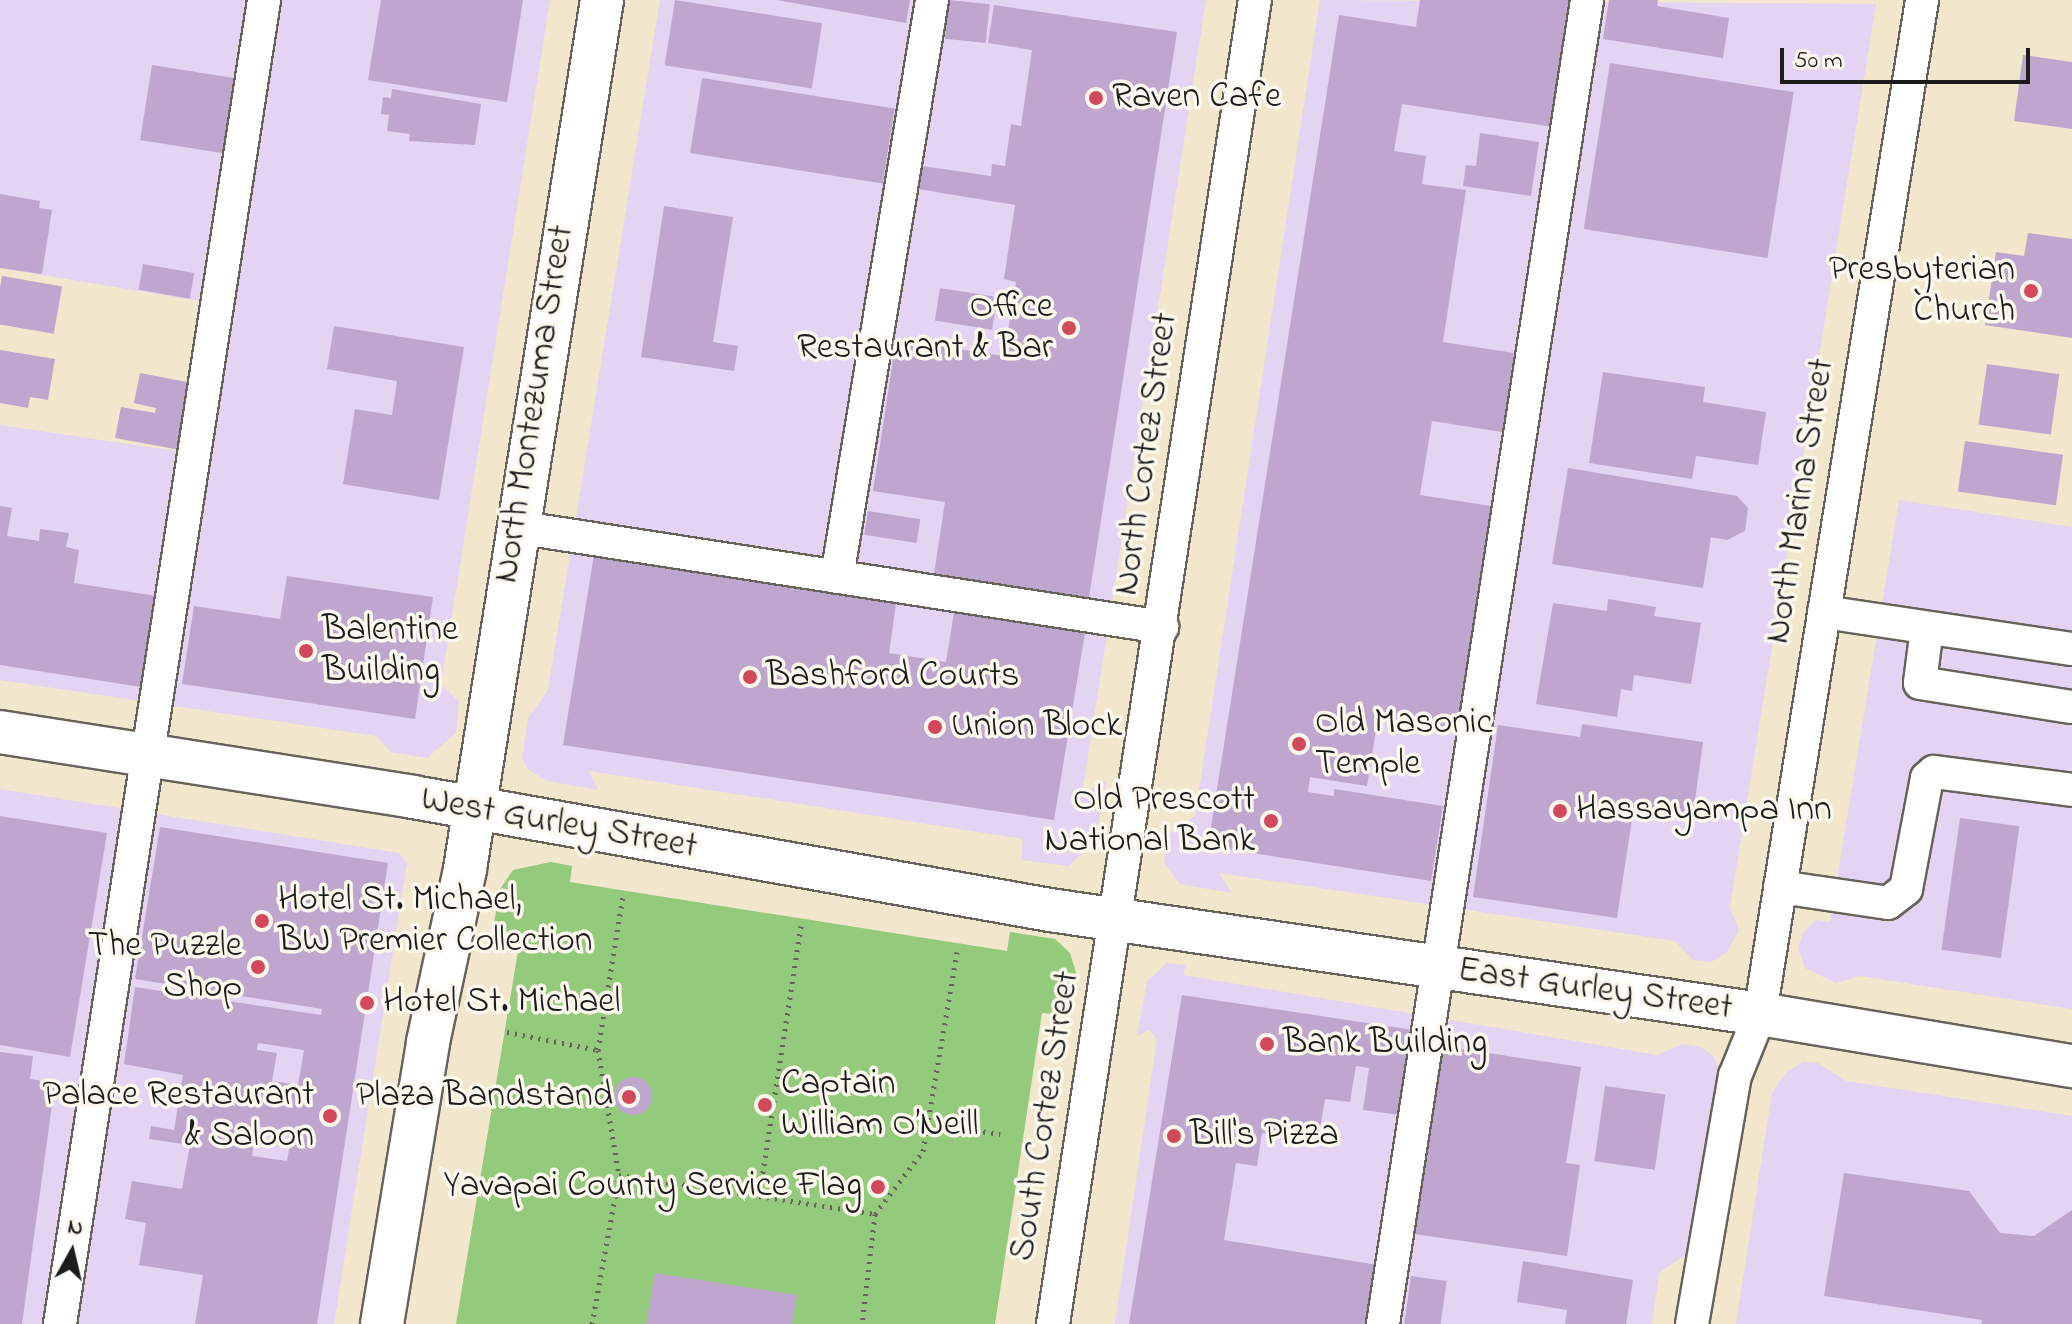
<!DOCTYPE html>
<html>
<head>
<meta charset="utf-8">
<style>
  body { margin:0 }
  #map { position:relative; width:2072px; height:1324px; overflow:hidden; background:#f2e6cd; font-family:"Indie Flower",sans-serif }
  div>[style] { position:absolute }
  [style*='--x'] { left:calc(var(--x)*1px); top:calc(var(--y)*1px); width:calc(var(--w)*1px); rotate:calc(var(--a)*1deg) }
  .built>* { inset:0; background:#e4d3f2 }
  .green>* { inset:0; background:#94ca7c }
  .building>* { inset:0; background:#bfa6ce; transform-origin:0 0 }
  .round { border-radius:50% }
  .path>* { height:5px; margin-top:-2.5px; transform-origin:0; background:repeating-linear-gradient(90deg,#67635a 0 2px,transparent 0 8px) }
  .roads { filter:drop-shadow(2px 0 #67635a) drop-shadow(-2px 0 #67635a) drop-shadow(0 2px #67635a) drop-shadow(0 -2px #67635a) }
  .minor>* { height:32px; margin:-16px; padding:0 16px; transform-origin:16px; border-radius:16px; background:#fff }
  .major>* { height:42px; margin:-21px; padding:0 21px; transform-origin:21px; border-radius:21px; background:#fff }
  .dots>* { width:22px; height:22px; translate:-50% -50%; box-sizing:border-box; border:4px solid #fbf7ec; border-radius:50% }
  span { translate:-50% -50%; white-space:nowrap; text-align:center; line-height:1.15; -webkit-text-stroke:7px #fbf7ec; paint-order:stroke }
  .poi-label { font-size:36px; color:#1c1c1c }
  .left { translate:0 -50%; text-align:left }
  .right { translate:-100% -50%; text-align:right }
  .street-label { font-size:36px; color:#1c1c1c }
  .north { position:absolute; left:32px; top:1212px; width:80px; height:80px; -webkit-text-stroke:6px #fbf7ec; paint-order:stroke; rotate:8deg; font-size:22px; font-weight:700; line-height:32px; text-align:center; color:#1c1c1c }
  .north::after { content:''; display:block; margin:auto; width:28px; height:36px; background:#1c1c1c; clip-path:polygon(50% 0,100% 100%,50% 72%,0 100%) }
  .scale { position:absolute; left:1780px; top:48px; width:250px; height:36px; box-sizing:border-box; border:4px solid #1c1c1c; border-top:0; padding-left:10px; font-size:24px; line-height:28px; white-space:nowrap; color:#1c1c1c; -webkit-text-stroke:6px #fbf7ec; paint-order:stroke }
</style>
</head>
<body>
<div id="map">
  <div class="built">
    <i style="clip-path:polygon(0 0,550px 0,441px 685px,459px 701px,456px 733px,427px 758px,391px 752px,376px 736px,0 680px,0 425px,182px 452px,206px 302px,0 268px)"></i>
    <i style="clip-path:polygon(660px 0,1206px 0,1082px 794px,1106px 781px,1095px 841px,1069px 866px,1021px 860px,1023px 839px,589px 771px,598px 790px,548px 781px,527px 769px,522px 758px,528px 718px,548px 690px)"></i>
    <i style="clip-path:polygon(1320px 0,1876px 4px,1730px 907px,1739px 931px,1727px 952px,1711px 962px,1693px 960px,1675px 941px,1219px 873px,1232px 893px,1180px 884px,1164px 862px,1168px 834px,1195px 816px)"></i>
    <i style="clip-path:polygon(1899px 500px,2072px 527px,2072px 1009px,1860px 976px,1836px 983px,1805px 968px,1798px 949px,1802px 934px,1816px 920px,1830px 922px)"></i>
    <i style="clip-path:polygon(0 789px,399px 853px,407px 863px,334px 1324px,0 1324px)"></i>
    <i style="clip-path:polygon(1167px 963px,1185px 965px,1184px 975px,1657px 1055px,1683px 1044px,1701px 1047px,1714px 1057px,1721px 1074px,1697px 1247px,1659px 1273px,1652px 1324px,1115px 1324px,1157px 1039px,1149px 1030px,1137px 1036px,1147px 981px)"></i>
    <i style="clip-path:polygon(1803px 1062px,1818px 1063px,1846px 1081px,2072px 1116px,2072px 1324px,1736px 1324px,1772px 1092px,1787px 1072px)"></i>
  </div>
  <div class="green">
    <i style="clip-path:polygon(551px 862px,572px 866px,570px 882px,1007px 951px,1010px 932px,1055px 939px,1070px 953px,1076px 973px,1072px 1000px,1053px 1014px,1042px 1013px,995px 1324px,456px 1324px,520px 939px,492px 934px,500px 889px,513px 870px)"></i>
  </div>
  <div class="building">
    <i style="clip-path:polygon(381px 0,523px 0,507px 102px,368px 80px)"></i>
    <i style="left:675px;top:0;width:149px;height:66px;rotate:9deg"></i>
    <i style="clip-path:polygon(777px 0,910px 0,906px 23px)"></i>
    <i style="left:949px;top:0;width:41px;height:39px;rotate:6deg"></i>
    <i style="clip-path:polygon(1420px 0,1572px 0,1553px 127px,1402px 104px,1394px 151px,1426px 156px,1422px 184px,1466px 190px,1443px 342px,1514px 353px,1502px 432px,1432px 421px,1420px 495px,1491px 506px,1457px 730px,1378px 718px,1367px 786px,1310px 777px,1308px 792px,1334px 796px,1334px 789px,1443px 806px,1431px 881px,1208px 846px,1339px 15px,1416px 27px)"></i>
    <i style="clip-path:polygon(1609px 0,1658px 0,1657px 6px,1729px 18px,1723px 58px,1603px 39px)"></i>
    <i style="clip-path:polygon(994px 5px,1177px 32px,1088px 604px,933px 580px,945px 502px,873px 491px,896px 340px,1004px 356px,1016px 282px,1004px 279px,1015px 205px,918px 189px,922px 166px,991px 176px,992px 164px,1005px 166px,1011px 124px,1021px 126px,1032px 50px,988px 43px)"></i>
    <i style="clip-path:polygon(2023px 55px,2072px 62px,2072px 129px,2014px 121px)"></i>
    <i style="left:1610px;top:63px;width:186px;height:168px;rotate:9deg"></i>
    <i style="left:152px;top:65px;width:89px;height:76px;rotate:9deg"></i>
    <i style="left:702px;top:78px;width:195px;height:76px;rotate:9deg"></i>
    <i style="clip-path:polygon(392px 89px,481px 104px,475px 145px,409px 141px,410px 134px,387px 131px,389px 115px,381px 114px,383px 97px,391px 98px)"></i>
    <i style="clip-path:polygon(1480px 133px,1539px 142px,1531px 196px,1463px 186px,1466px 165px,1476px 166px)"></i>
    <i style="clip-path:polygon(0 194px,40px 201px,39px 208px,52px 210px,42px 274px,0 268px)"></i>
    <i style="clip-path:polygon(664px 206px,733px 217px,713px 342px,738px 346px,734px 371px,641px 357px)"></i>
    <i style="clip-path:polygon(2028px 233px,2072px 239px,2072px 338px,1985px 325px,1996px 252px,2024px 256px)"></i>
    <i style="left:143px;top:264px;width:52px;height:26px;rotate:10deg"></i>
    <i style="left:2px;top:276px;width:61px;height:48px;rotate:10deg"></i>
    <i style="left:940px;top:288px;width:58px;height:33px;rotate:9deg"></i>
    <i style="clip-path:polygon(334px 326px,464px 347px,439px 500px,343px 484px,355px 409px,392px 415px,397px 381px,327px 369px)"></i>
    <i style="clip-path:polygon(0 350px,55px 359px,48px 400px,30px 397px,28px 408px,0 403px)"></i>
    <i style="left:1987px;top:364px;width:73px;height:61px;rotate:8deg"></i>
    <i style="clip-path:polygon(1603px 372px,1705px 387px,1703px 402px,1766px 412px,1758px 465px,1696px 456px,1692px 479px,1589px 463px)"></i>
    <i style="clip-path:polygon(140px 373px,192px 383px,180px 450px,115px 438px,121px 407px,155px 413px,156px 408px,134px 403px)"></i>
    <i style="left:1965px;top:441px;width:99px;height:51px;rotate:8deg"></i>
    <i style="clip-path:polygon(1568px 468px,1737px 496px,1748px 508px,1745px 531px,1727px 540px,1711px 537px,1703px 588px,1552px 564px)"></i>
    <i style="clip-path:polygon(0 506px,12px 508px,7px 536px,39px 541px,40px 529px,69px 533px,66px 547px,79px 550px,74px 583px,156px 596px,141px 687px,0 665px)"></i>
    <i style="left:868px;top:511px;width:53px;height:24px;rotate:9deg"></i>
    <i style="clip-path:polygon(594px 555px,896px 604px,889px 653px,946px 662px,954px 612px,1085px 633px,1054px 820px,563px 745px)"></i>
    <i style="clip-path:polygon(287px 576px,433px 597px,415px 719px,182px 684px,194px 606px,280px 619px)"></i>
    <i style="clip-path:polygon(1608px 599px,1656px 607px,1654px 616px,1701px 623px,1691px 684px,1634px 675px,1632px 691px,1621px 689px,1617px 717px,1536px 704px,1553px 603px,1607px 611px)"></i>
    <i style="clip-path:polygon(1582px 724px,1703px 742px,1693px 815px,1634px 806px,1617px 918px,1473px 897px,1498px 725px,1580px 737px)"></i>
    <i style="clip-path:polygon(0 816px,107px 833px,70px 1057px,0 1045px)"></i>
    <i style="left:1960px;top:818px;width:60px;height:133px;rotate:8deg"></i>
    <i style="clip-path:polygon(evenodd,160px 827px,388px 863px,317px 1324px,195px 1324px,203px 1275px,139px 1265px,146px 1223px,125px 1219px,132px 1181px,182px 1189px,190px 1145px,149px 1139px,151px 1126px,174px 1130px,183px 1075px,124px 1064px,135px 987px,321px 1015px,322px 1009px,135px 979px,160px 827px,258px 1043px,304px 1050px,298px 1085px,272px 1081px,277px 1053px,257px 1050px,258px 1043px,160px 827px,257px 1126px,292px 1132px,287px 1161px,252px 1156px,257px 1126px)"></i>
    <i style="clip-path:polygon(1182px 995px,1413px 1030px,1400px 1115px,1363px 1110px,1369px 1068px,1356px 1066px,1350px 1102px,1325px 1099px,1318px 1141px,1262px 1133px,1257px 1166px,1236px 1163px,1224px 1240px,1378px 1265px,1368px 1324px,1129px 1324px)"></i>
    <i style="clip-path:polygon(1442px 1046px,1581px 1067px,1566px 1163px,1580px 1165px,1567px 1256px,1414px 1234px)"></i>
    <i style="clip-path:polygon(0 1052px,33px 1056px,30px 1079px,55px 1083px,22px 1324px,0 1324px)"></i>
    <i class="round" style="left:614px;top:1077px;width:38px;height:38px"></i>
    <i style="left:1605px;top:1086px;width:61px;height:76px;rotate:8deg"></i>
    <i style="clip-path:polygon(1844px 1173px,1969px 1191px,2000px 1233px,2034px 1236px,2072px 1210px,2072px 1324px,1981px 1324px,1982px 1320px,1824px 1296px)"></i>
    <i style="clip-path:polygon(1523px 1261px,1633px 1280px,1626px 1324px,1565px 1324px,1567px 1310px,1517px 1302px)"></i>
    <i style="clip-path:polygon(655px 1273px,797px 1295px,792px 1324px,646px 1324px)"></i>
    <i style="left:1411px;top:1276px;width:36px;height:49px;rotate:8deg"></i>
  </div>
  <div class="path">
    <i style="--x:801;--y:926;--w:273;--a:98.8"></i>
    <i style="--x:759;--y:1196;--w:117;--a:8.8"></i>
    <i style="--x:875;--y:1214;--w:111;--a:96.7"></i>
    <i style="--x:507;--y:1032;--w:93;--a:11.2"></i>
    <i style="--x:598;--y:1050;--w:127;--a:80.5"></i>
    <i style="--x:598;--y:1050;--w:157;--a:-80.8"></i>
    <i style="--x:928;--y:1123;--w:73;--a:8.7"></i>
    <i style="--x:875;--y:1214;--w:79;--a:-52.7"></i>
    <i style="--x:923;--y:1151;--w:202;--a:-80.3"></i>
    <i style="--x:592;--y:1324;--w:151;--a:-79.7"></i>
    <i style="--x:619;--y:1175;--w:142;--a:8.5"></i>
  </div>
  <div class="roads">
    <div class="minor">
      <i style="--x:516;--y:527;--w:654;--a:8.8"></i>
      <i style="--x:837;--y:577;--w:585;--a:-80.65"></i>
      <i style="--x:1824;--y:612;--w:251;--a:8.5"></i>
      <i style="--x:1927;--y:628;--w:55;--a:97.3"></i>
      <i style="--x:1920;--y:683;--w:154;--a:9"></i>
      <i style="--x:1780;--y:887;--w:109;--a:8.4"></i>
      <i style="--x:1888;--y:903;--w:23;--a:-38"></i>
      <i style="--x:1906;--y:889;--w:113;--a:-79.3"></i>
      <i style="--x:1927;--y:778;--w:9;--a:-41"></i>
      <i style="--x:1934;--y:772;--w:139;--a:7.4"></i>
      <i style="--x:60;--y:1324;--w:1340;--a:-81.24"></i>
      <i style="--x:1053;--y:1324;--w:1339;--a:-81.33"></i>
      <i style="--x:1383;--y:1324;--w:1340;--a:-81.24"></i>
      <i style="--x:1692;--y:1324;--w:252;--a:-80.2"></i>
      <i style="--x:1735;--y:1076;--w:67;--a:-68"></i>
      <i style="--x:1760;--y:1014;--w:1027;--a:-80.92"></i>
    </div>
    <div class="major">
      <i style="--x:0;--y:732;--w:418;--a:8.9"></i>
      <i style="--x:413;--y:797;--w:647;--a:10.06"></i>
      <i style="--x:1050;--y:910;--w:718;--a:8.33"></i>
      <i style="--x:1760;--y:1014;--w:316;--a:9.5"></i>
      <i style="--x:382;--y:1324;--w:286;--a:-80.7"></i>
      <i style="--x:428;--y:1042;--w:177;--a:-77.9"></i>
      <i style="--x:465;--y:869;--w:880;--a:-81.04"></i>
    </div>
  </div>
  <div class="dots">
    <i style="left:1096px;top:98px;background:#d1495b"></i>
    <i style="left:2031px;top:291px;background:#d1495b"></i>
    <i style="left:1069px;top:328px;background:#d1495b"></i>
    <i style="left:306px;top:651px;background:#d1495b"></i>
    <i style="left:750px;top:677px;background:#d1495b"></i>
    <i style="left:935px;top:727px;background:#d1495b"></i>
    <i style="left:1299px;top:744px;background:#d1495b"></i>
    <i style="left:1560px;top:811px;background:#d1495b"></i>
    <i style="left:1271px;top:821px;background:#d1495b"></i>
    <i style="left:262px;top:921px;background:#d1495b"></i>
    <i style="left:258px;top:967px;background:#d1495b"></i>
    <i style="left:367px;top:1003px;background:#d1495b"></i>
    <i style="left:1267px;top:1044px;background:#d1495b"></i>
    <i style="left:629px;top:1097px;background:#d1495b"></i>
    <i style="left:765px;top:1105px;background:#d1495b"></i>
    <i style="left:330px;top:1116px;background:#d1495b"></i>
    <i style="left:1174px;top:1136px;background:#d1495b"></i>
    <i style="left:878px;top:1187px;background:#d1495b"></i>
  </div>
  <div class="poi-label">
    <span class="left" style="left:1112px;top:98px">Raven Cafe</span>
    <span class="right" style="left:2015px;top:291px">Presbyterian<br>Church</span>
    <span class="right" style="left:1053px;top:328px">Office<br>Restaurant &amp; Bar</span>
    <span class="left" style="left:322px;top:651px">Balentine<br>Building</span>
    <span class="left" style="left:766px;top:677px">Bashford Courts</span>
    <span class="left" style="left:1315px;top:744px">Old Masonic<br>Temple</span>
    <span class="left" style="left:951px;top:727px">Union Block</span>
    <span class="right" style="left:1255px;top:821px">Old Prescott<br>National Bank</span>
    <span class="left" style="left:1576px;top:811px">Hassayampa Inn</span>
    <span class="left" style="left:278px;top:921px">Hotel St. Michael,<br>BW Premier Collection</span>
    <span class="right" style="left:242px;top:967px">The Puzzle<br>Shop</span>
    <span class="left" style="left:383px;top:1003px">Hotel St. Michael</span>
    <span class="left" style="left:1283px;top:1044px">Bank Building</span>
    <span class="left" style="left:781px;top:1105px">Captain<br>William O’Neill</span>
    <span class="right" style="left:314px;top:1116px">Palace Restaurant<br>&amp; Saloon</span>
    <span class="right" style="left:613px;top:1097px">Plaza Bandstand</span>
    <span class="left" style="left:1190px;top:1136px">Bill's Pizza</span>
    <span class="right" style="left:862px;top:1187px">Yavapai County Service Flag</span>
  </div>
  <div class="street-label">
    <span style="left:535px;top:404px;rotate:-81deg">North Montezuma Street</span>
    <span style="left:1147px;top:454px;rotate:-82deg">North Cortez Street</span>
    <span style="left:1801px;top:501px;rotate:-81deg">North Marina Street</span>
    <span style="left:559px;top:824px;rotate:10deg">West Gurley Street</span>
    <span style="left:1595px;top:990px;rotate:8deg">East Gurley Street</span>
    <span style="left:1046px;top:1116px;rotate:-81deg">South Cortez Street</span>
  </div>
  <div class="north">N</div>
  <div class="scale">50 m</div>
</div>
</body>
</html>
